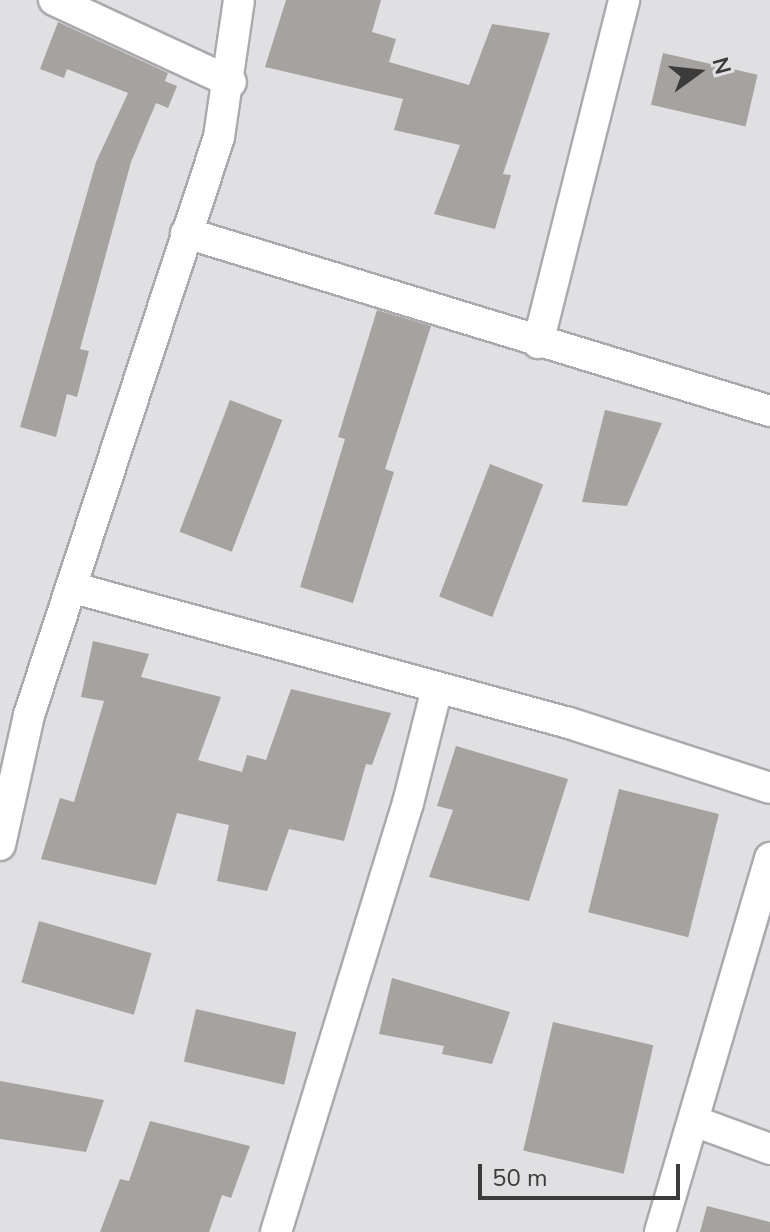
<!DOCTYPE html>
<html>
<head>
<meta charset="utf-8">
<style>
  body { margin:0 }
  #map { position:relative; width:770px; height:1232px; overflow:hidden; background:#e0dfe2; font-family:"Nunito Sans",sans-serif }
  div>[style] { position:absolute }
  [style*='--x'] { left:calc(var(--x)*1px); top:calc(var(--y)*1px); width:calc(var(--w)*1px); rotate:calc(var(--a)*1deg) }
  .building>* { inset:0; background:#a5a2a0; transform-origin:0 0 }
  .roads { filter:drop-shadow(2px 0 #aaa9ad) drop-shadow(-2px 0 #aaa9ad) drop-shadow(0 2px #aaa9ad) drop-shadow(0 -2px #aaa9ad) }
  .minor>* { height:30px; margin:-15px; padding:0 15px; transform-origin:15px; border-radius:15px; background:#fff }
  span { translate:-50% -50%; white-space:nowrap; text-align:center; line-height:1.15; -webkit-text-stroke:7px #e0dfe2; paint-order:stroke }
  .north { position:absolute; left:658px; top:32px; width:80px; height:80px; -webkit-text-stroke:6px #e0dfe2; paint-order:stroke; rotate:75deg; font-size:22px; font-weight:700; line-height:32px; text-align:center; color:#3b3b3c }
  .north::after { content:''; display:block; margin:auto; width:28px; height:36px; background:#3b3b3c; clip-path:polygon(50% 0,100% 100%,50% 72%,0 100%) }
  .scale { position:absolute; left:478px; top:1164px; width:202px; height:36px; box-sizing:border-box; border:4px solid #3b3b3c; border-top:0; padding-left:10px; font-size:24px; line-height:28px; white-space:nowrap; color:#3b3b3c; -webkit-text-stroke:6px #e0dfe2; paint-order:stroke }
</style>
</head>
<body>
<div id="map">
  <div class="building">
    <i style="clip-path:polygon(286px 0,381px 0,372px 32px,396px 39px,389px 62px,469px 85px,492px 24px,550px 33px,503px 174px,511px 175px,495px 229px,434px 214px,460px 145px,394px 130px,403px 99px,265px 67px)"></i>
    <i style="clip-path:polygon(58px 22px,168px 73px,165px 81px,177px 86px,168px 108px,156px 103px,131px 162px,80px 349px,89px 351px,77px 397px,67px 394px,56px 437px,20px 427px,96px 162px,128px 93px,67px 69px,64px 78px,40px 69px)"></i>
    <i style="left:663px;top:53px;width:97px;height:53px;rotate:13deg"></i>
    <i style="clip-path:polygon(377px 310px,431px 326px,385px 469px,394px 472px,353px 603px,300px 587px,345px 439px,338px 437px)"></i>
    <i style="left:230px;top:400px;width:56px;height:141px;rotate:21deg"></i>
    <i style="clip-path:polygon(605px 410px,662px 423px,627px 506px,582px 502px)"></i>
    <i style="left:490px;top:464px;width:57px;height:142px;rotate:21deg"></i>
    <i style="clip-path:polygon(93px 641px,149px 654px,141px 677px,221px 697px,198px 760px,242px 772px,247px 755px,266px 760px,291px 689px,391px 713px,372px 765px,366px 764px,344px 841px,289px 829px,267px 891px,217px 881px,229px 825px,177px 813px,156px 885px,41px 859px,60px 798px,74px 802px,104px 701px,81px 697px)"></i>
    <i style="clip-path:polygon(456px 746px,568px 779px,529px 901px,429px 877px,453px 810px,437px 806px)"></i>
    <i style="left:619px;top:789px;width:103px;height:127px;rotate:14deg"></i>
    <i style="left:39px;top:921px;width:117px;height:64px;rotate:16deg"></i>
    <i style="clip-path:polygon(392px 978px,510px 1012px,492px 1064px,442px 1054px,444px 1046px,379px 1034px)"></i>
    <i style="left:196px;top:1009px;width:103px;height:54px;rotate:13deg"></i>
    <i style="left:553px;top:1022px;width:103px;height:132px;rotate:13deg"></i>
    <i style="clip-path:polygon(0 1081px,104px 1100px,86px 1152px,0 1139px)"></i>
    <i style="clip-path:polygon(150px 1121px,250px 1146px,231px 1198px,222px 1195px,209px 1232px,100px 1232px,120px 1179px,129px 1181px)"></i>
    <i style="clip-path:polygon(707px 1206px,770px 1222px,770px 1232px,700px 1232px)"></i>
  </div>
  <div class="roads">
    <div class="minor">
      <i style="--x:54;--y:0;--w:195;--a:24.9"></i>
      <i style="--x:186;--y:233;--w:611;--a:16.95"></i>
      <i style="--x:538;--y:343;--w:354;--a:-75.9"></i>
      <i style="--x:74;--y:588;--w:513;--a:15.26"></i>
      <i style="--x:569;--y:723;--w:211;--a:17.9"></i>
      <i style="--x:0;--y:845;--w:133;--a:-77.4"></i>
      <i style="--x:29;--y:715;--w:608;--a:-71.8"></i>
      <i style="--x:219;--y:137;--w:138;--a:-81.7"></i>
      <i style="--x:694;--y:1121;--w:81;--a:20.2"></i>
      <i style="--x:276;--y:1232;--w:449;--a:-72.9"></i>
      <i style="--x:408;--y:803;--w:119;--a:-75.8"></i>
      <i style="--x:660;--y:1232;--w:390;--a:-73.6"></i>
    </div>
  </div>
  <div class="north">N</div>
  <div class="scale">50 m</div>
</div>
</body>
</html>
